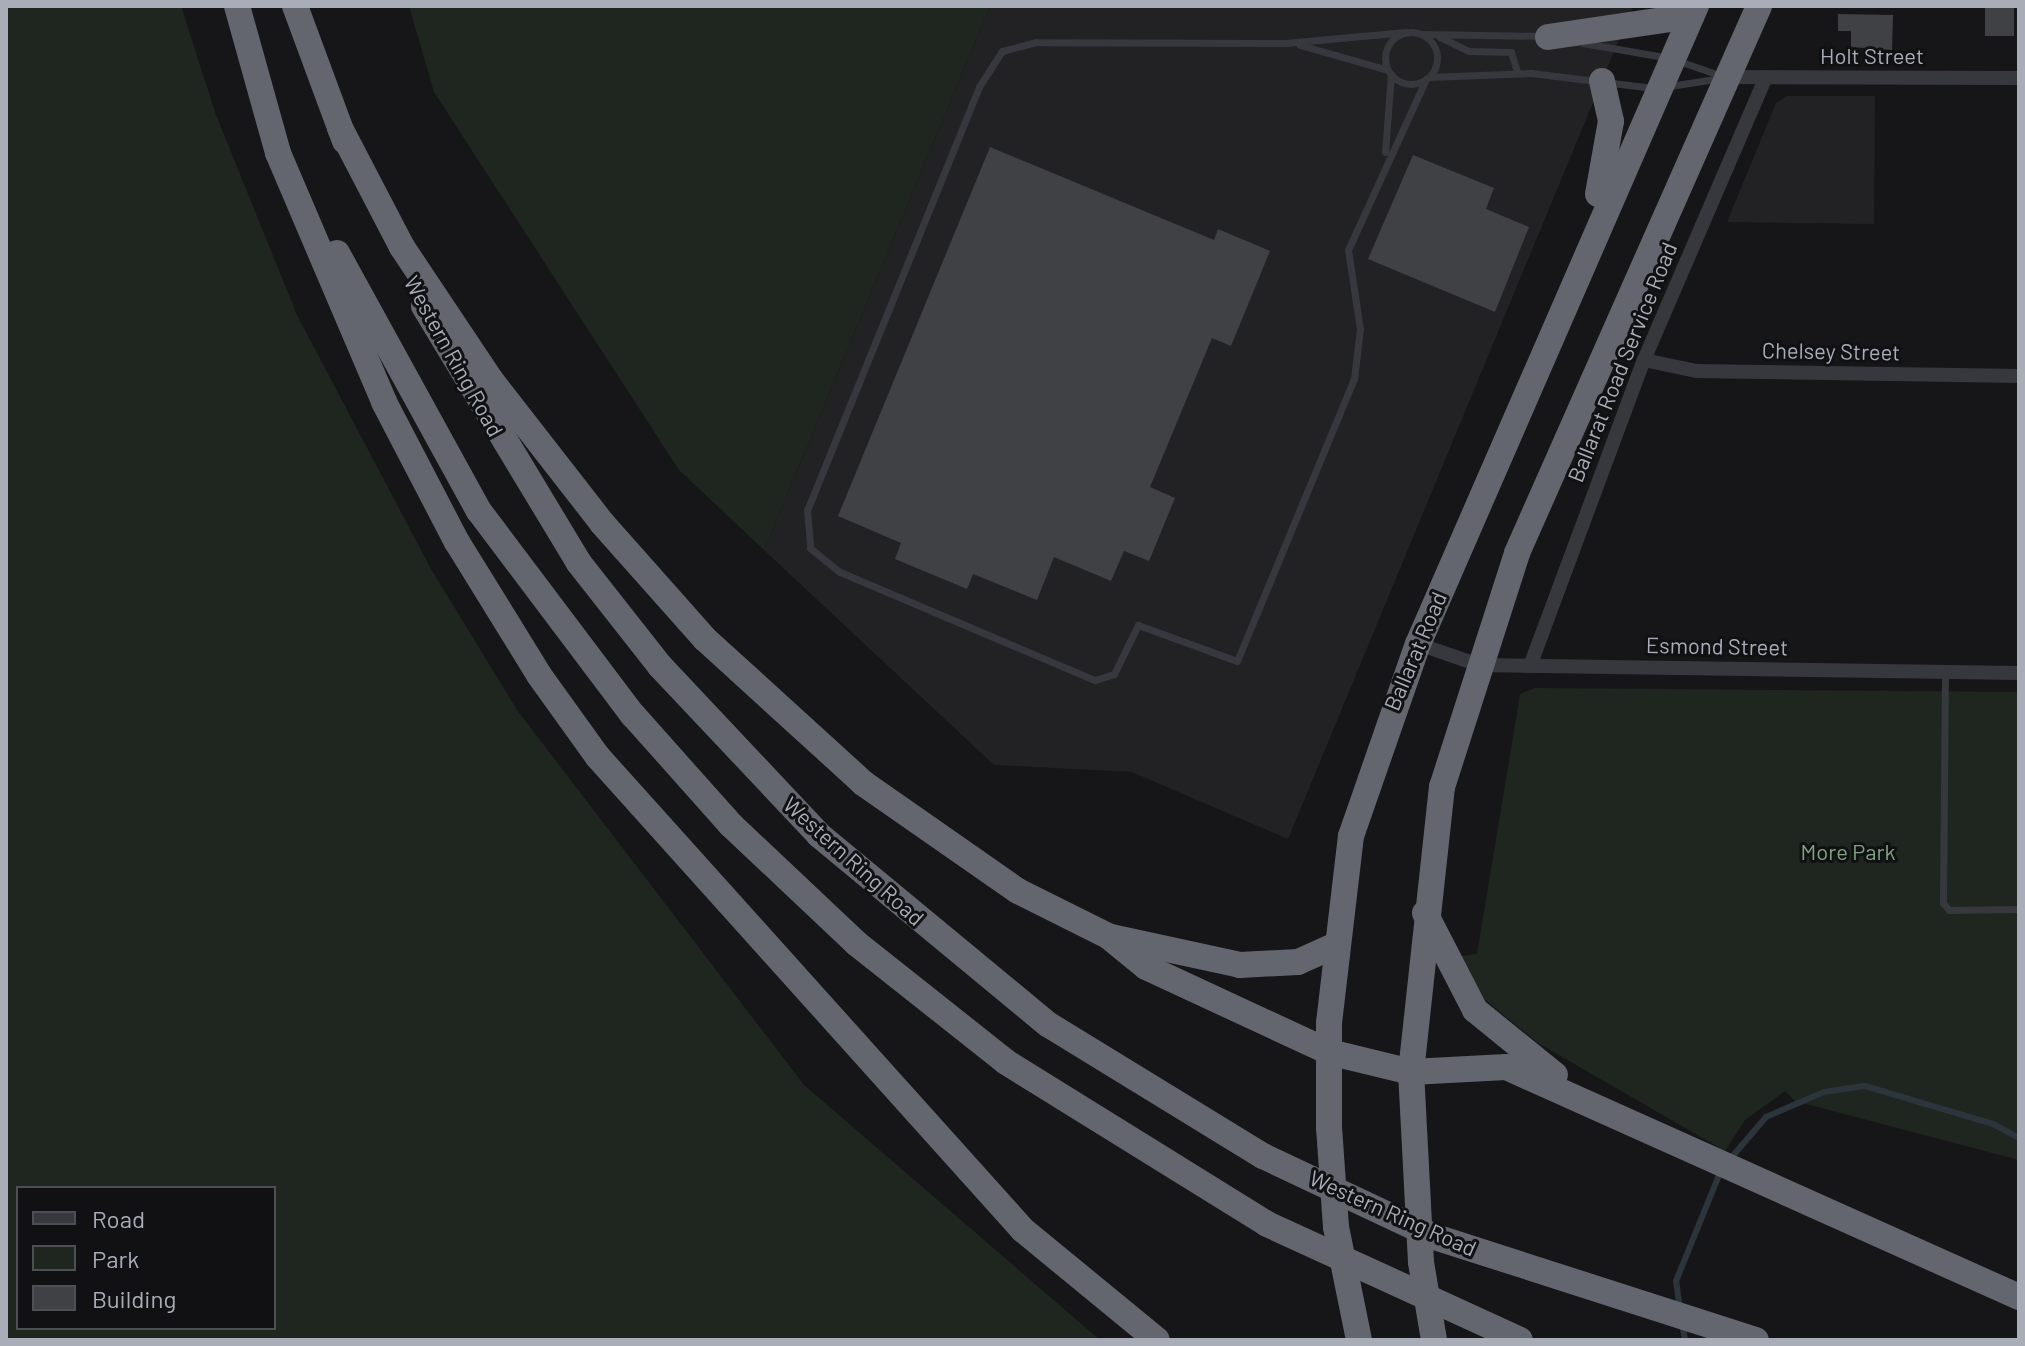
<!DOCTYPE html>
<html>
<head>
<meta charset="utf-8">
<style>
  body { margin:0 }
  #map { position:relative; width:2025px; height:1346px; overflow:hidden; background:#161618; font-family:Barlow,sans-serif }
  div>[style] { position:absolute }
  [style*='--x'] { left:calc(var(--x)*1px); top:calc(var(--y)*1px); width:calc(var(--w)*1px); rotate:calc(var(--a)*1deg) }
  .built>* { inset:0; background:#222225 }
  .green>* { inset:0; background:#1e261f }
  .stream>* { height:6px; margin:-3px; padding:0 3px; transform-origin:3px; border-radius:3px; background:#2c353c }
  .building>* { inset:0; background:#404145; transform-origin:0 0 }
  .lane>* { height:7px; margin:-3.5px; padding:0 3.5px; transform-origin:3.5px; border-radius:3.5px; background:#37383d }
  .lane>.ring { margin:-3.5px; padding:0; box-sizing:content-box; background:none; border:7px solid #37383d; border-radius:50% }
  .street>* { height:14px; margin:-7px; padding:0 7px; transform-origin:7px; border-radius:7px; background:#37383d }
  .highway>* { height:26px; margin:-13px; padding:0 13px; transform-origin:13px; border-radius:13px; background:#63666e }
  .highway-bridge>* { height:26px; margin:-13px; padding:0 13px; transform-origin:13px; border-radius:13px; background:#63666e }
  span { translate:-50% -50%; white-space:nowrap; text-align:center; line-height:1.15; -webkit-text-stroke:6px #111113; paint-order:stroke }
  .street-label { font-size:22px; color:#a8adb8 }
  .park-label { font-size:22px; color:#7fa381 }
  .frame { position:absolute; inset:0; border:8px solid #a8adb8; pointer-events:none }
  .legend { position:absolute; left:16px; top:1186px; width:260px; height:144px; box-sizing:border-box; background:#111113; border:2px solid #4d4f55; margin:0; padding:10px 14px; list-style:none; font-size:24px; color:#a8adb8 }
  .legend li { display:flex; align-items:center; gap:16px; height:40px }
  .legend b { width:40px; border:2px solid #4d4f55 }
</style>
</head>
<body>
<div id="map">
  <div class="built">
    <i style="clip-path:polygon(990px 6px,1633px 6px,1288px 839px,1132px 772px,994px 765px,764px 550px)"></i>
    <i style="clip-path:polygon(1787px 96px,1875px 96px,1874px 224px,1727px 222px,1776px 103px)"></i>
  </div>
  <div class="green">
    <i style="clip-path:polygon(evenodd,6px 6px,181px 6px,216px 115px,297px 315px,431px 569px,517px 710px,804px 1085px,1100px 1340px,6px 1340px,6px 6px,274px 1188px,274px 1328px,18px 1328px,18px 1188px,274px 1188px)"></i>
    <i style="clip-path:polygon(409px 6px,990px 6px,764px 550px,679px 470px,434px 92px)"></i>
    <i style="clip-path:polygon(1535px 688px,2019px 692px,2019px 1160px,1795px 1101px,1785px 1091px,1745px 1120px,1725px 1151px,1538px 1043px,1478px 994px,1461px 956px,1477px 954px,1520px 694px)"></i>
  </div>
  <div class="stream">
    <i style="--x:1731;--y:1158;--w:54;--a:-49.5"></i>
    <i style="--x:1766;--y:1117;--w:63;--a:-23.3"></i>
    <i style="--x:1824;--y:1092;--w:41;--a:-8.3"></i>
    <i style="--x:1865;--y:1086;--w:134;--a:16.5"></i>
    <i style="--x:1993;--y:1124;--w:30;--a:28"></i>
    <i style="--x:1680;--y:1309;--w:28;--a:-98"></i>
    <i style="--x:1676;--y:1281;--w:120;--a:-67.9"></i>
    <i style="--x:1682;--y:1324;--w:16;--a:79"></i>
  </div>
  <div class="building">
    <i style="left:1985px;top:6px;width:29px;height:30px"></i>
    <i style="clip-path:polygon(1838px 14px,1893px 15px,1892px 50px,1851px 47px,1851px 31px,1838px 31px)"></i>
    <i style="clip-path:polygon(990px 147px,1214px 240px,1218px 229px,1270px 251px,1231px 346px,1212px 338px,1150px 487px,1175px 498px,1149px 561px,1124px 551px,1111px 581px,1054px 557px,1037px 600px,973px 574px,967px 589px,895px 559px,901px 543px,838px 516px)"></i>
    <i style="clip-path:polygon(1413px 155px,1494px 188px,1486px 209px,1529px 227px,1495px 312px,1368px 259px)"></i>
  </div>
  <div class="lane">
    <i style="--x:1405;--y:32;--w:120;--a:174.7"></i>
    <i style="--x:1286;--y:43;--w:250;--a:-179.8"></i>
    <i style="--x:1036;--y:42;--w:35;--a:165"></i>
    <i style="--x:1002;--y:51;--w:43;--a:122.6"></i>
    <i style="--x:979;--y:87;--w:457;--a:112.1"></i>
    <i style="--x:807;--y:510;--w:38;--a:85"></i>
    <i style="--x:810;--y:548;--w:38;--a:39"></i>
    <i style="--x:840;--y:572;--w:277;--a:23"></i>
    <i style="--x:1095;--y:680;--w:20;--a:-18"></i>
    <i style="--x:1114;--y:674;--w:55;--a:-63.9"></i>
    <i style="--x:1138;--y:625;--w:105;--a:20"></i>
    <i style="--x:1237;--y:661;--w:305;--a:-67.5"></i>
    <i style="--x:1354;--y:379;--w:50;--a:-83.2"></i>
    <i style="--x:1360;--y:329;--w:80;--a:-98.6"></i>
    <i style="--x:1348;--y:250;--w:188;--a:-65.5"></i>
    <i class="ring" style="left:1385px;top:32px;width:45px;height:45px"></i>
    <i style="--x:1422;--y:34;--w:121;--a:0.9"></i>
    <i style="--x:1440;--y:37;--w:32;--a:26"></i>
    <i style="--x:1469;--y:51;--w:42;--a:1.4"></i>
    <i style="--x:1511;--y:52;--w:21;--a:73"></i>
    <i style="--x:1583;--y:43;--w:88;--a:9.8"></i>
    <i style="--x:1670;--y:58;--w:55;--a:19.1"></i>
    <i style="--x:1300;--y:45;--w:91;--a:15.9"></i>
    <i style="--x:1429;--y:77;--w:102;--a:-2.2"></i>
    <i style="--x:1531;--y:73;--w:123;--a:7"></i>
    <i style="--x:1670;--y:86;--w:52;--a:-8.9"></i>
    <i style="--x:1385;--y:152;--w:78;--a:-85.6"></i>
    <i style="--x:1945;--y:673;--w:230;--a:90.5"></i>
    <i style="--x:1943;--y:903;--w:9;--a:49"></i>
    <i style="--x:1949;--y:910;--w:70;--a:-0.8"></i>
  </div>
  <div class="street">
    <i style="--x:1725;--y:77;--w:294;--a:0.2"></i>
    <i style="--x:1644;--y:360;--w:53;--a:11.9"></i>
    <i style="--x:1696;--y:371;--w:323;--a:0.9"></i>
    <i style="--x:1418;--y:644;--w:65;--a:19"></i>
    <i style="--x:1479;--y:665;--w:540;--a:0.85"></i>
    <i style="--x:1530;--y:666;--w:327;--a:-69.6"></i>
    <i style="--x:1644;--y:360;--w:308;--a:-66.7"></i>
  </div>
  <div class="highway">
    <i style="--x:237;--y:6;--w:153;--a:74.4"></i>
    <i style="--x:278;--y:153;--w:271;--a:66.9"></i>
    <i style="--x:384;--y:402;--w:158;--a:62.5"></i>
    <i style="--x:457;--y:542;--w:156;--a:58.3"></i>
    <i style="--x:539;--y:675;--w:101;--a:54.3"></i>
    <i style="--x:598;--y:757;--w:636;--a:48.06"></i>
    <i style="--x:1023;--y:1230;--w:173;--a:39.4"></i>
    <i style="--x:295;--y:6;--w:144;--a:69.7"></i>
    <i style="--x:1548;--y:37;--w:145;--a:-8.4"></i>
    <i style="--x:340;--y:128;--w:134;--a:62.5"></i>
    <i style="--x:402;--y:247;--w:159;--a:56.3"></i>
    <i style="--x:490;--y:379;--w:182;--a:52.1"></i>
    <i style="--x:602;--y:523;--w:155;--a:48.4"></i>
    <i style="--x:705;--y:639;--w:214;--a:42.3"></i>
    <i style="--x:863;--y:783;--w:189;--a:34.9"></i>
    <i style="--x:1018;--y:891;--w:101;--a:26.6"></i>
    <i style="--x:1108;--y:936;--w:49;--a:39.2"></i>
    <i style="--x:1146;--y:967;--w:202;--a:24.9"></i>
    <i style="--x:1329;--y:1052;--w:84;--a:13.7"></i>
    <i style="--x:1411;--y:1072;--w:95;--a:-3"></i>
    <i style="--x:1506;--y:1067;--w:562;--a:24.15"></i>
    <i style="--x:1598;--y:194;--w:74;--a:-79.9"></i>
    <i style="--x:1611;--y:121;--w:41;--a:-102.7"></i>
    <i style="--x:337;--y:253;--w:294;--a:61.2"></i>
    <i style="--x:479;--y:511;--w:256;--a:53"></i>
    <i style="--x:633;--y:715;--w:147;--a:48.3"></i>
    <i style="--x:731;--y:825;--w:172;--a:43.3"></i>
    <i style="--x:856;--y:943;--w:191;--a:38.4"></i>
    <i style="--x:1006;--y:1062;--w:307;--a:31.8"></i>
    <i style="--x:424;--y:306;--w:300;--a:58.9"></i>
    <i style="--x:579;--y:563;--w:131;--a:51.8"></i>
    <i style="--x:660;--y:666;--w:232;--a:46.7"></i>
    <i style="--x:819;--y:835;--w:298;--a:39.6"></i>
    <i style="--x:1049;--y:1025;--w:251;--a:31.5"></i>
    <i style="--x:1425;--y:913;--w:109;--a:62.7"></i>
    <i style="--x:1475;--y:1010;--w:103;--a:39.1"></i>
    <i style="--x:1111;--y:937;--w:132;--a:12.2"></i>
    <i style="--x:1240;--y:965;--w:58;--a:-3"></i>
    <i style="--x:1298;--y:962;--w:42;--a:-24.1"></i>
    <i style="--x:1359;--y:1340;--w:115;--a:-101.5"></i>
    <i style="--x:1336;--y:1227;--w:99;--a:-94"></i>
    <i style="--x:1329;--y:1128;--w:105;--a:-90"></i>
    <i style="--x:1329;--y:1023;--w:188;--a:-83.3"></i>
    <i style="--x:1351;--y:836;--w:203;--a:-70.8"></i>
    <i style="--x:1418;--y:644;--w:696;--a:-66.46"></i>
    <i style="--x:1434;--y:1340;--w:79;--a:-99.5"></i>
    <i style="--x:1421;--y:1262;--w:190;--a:-93"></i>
    <i style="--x:1411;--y:1072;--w:287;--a:-83.8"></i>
    <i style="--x:1442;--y:787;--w:246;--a:-72.2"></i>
    <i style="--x:1517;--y:553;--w:598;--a:-66.13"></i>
  </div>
  <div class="highway-bridge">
    <i style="--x:1263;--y:1156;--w:190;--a:25.2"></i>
    <i style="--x:1435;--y:1237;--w:337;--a:17.8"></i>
    <i style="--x:1267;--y:1224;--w:278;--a:24.6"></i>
  </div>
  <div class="street-label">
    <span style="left:1872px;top:56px">Holt Street</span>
    <span style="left:1831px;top:351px;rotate:1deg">Chelsey Street</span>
    <span style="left:454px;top:356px;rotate:61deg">Western Ring Road</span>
    <span style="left:1622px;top:362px;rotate:-68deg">Ballarat Road Service Road</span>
    <span style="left:1717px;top:646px;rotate:1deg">Esmond Street</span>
    <span style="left:1415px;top:651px;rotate:-67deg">Ballarat Road</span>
    <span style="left:854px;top:861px;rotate:42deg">Western Ring Road</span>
    <span style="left:1393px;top:1213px;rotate:24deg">Western Ring Road</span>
  </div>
  <div class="park-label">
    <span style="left:1848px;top:852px">More Park</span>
  </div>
  <div class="frame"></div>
  <ul class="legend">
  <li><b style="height:10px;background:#37383d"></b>Road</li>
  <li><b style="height:22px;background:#1e261f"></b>Park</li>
  <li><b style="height:22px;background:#404145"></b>Building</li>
  </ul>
</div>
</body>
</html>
